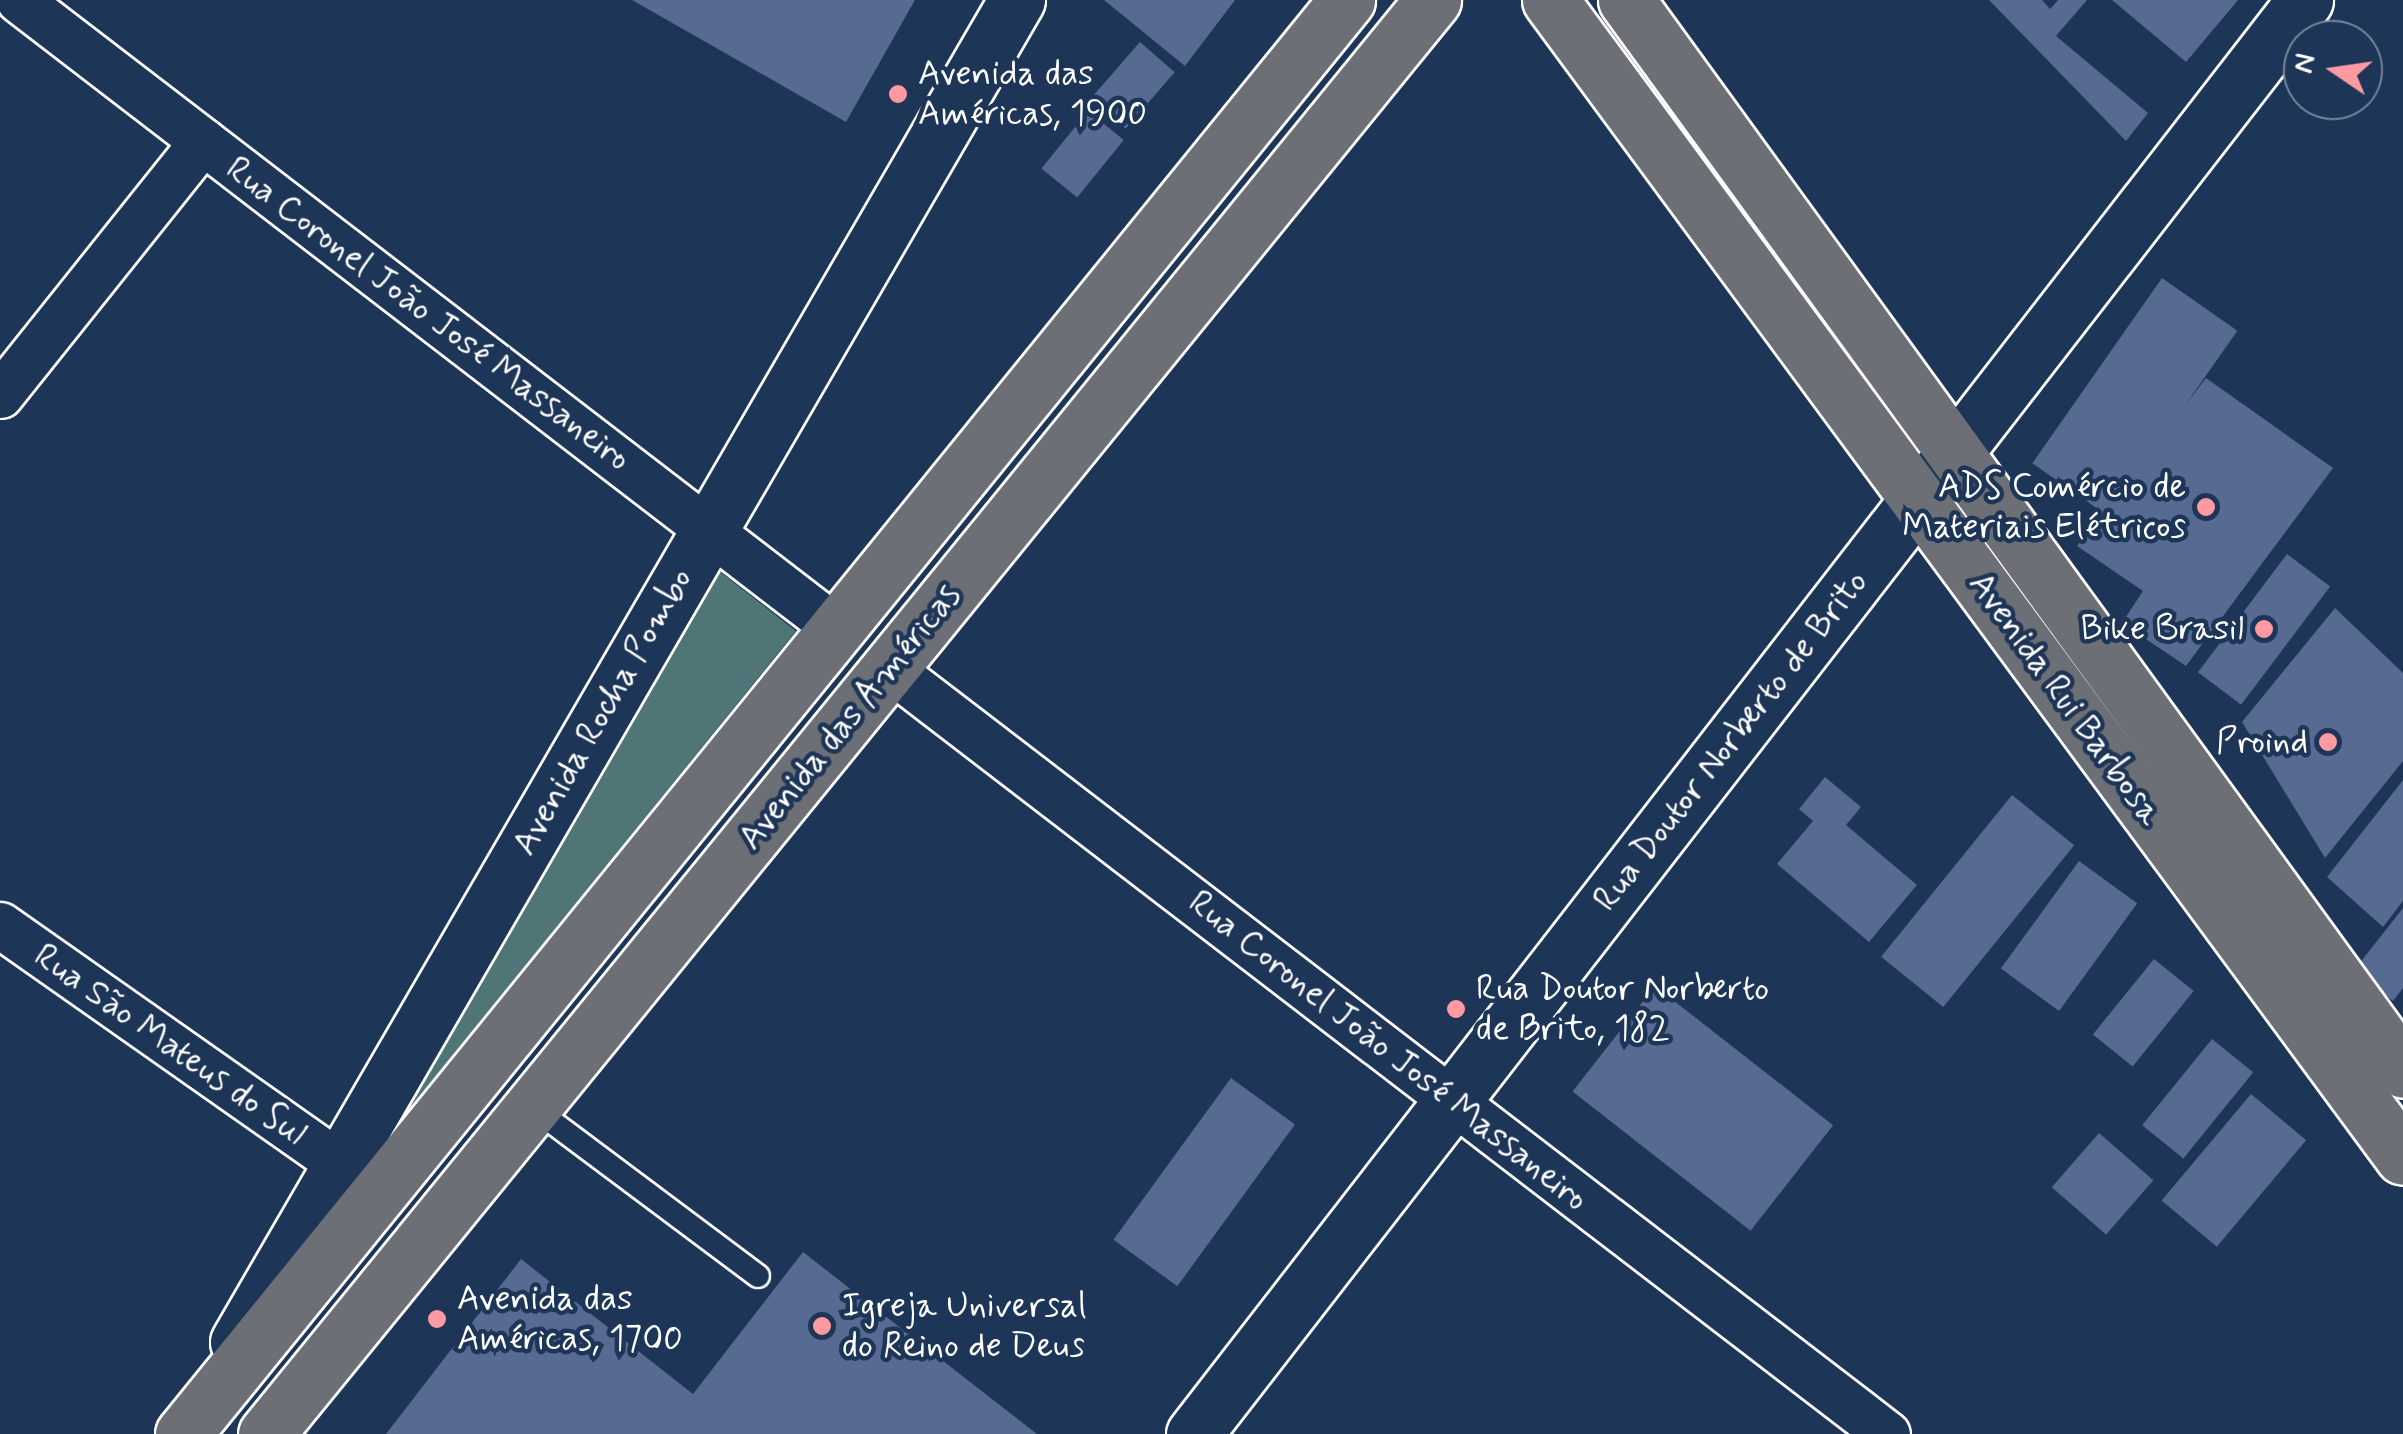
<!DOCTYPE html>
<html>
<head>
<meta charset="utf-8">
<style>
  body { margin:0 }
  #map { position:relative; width:2403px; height:1434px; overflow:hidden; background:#1d3557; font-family:Mynerve,sans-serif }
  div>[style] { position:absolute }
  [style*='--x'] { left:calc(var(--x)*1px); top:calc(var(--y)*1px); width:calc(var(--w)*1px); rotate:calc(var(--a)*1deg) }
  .green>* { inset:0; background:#507577 }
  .building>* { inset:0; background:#576a91; transform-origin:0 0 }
  .roads { filter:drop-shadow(2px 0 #fff) drop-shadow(-2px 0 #fff) drop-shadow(0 2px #fff) drop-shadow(0 -2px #fff) }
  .lane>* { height:22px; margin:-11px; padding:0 11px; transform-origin:11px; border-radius:11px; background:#1d3557 }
  .street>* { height:45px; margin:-22.5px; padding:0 22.5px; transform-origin:22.5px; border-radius:22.5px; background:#1d3557 }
  .secondary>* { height:55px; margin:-27.5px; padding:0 27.5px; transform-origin:27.5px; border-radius:27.5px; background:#1d3557 }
  .primary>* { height:55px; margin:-27.5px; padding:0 27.5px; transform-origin:27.5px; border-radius:27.5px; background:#6c6f75 }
  .dots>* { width:28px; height:28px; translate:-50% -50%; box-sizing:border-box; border:5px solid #1d3557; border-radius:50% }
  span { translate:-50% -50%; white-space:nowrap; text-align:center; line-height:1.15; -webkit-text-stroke:9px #1d3557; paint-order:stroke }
  .poi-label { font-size:35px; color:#fff }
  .left { translate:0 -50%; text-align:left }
  .right { translate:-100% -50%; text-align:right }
  .street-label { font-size:35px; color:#fff }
  .north { position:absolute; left:2283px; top:20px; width:100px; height:100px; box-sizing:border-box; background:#1d3557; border:2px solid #77869a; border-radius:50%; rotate:283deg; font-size:28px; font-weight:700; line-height:40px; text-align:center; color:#fff }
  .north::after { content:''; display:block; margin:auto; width:35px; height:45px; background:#ff9aa2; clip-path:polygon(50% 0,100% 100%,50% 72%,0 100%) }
</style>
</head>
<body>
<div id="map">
  <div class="green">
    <i style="clip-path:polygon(714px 567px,796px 631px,385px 1139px)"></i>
  </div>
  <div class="building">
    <i style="clip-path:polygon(632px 0,915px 0,846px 122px)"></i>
    <i style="clip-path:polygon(1104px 0,1235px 0,1185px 66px)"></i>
    <i style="clip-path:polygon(1989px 0,2042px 0,2050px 9px,2058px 0,2087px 0,2056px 36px,2148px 113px,2126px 141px)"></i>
    <i style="clip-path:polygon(2112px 0,2238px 0,2186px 62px)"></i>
    <i style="left:1140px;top:42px;width:46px;height:75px;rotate:41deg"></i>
    <i style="left:1088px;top:111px;width:46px;height:74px;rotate:39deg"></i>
    <i style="left:2162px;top:278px;width:92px;height:226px;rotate:35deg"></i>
    <i style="clip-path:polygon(2206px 378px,2333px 468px,2186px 666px,2122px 623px,2143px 591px,2077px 546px)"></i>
    <i style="left:2287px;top:554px;width:54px;height:148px;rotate:37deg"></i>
    <i style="clip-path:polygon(2335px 608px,2403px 673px,2403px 761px,2325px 858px,2242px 722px)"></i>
    <i style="clip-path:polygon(1825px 777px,1861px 807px,1846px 825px,1917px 885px,1869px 942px,1777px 864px,1813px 821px,1799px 809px)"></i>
    <i style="clip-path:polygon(2403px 780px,2403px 901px,2383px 927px,2327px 877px)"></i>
    <i style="left:2012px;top:795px;width:80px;height:208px;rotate:39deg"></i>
    <i style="left:2079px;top:861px;width:72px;height:133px;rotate:36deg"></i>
    <i style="clip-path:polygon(2403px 908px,2403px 988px,2393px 1001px,2355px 969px)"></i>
    <i style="left:2154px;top:959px;width:51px;height:97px;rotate:39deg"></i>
    <i style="left:1655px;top:986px;width:226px;height:134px;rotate:38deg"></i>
    <i style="left:2212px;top:1039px;width:53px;height:111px;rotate:39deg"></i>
    <i style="left:1231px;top:1078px;width:79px;height:200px;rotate:36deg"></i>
    <i style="left:2251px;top:1094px;width:72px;height:139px;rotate:40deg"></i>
    <i style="left:2099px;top:1133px;width:72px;height:72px;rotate:41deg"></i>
    <i style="clip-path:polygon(803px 1252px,1037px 1434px,386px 1434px,521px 1259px,693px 1394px)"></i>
  </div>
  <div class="roads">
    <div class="lane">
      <i style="--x:532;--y:1107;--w:282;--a:36.8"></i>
    </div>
    <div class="street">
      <i style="--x:19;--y:0;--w:1030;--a:37.55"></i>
      <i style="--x:0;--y:395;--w:325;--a:-51.4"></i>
      <i style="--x:889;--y:668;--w:1258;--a:37.51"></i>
      <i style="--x:0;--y:925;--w:416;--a:35.1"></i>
    </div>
    <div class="secondary">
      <i style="--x:238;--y:1342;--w:1552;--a:-59.87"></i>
      <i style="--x:1194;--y:1434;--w:1814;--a:-52.23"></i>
    </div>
    <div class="primary">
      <i style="--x:1550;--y:0;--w:1437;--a:53.6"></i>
      <i style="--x:1626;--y:0;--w:1322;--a:54.01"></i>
      <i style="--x:183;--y:1434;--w:1847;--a:-50.93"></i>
      <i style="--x:266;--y:1434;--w:1849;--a:-50.86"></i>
    </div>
  </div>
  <div class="dots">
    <i style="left:898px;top:94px;background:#ff9aa2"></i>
    <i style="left:2206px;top:507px;background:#ff9aa2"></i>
    <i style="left:2264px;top:629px;background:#ff9aa2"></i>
    <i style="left:2328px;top:742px;background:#ff9aa2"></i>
    <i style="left:1456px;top:1009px;background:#ff9aa2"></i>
    <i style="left:437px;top:1319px;background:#ff9aa2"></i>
    <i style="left:822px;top:1326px;background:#ff9aa2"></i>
  </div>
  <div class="poi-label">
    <span class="left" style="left:918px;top:94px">Avenida das<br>Américas, 1900</span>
    <span class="right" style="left:2186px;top:507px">ADS Comércio de<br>Materiais Elétricos</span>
    <span class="right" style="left:2244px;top:629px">Bike Brasil</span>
    <span class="right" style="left:2308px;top:742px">Proind</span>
    <span class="left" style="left:1476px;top:1009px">Rua Doutor Norberto<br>de Brito, 182</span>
    <span class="left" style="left:457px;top:1319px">Avenida das<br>Américas, 1700</span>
    <span class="left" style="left:842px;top:1326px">Igreja Universal<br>do Reino de Deus</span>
  </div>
  <div class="street-label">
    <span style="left:428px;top:314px;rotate:37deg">Rua Coronel João José Massaneiro</span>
    <span style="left:2065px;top:699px;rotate:54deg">Avenida Rui Barbosa</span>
    <span style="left:603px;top:712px;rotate:-60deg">Avenida Rocha Pombo</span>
    <span style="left:850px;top:717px;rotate:-51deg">Avenida das Américas</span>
    <span style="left:1731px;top:741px;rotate:-52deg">Rua Doutor Norberto de Brito</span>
    <span style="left:170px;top:1045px;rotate:35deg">Rua São Mateus do Sul</span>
    <span style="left:1388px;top:1051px;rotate:38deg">Rua Coronel João José Massaneiro</span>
  </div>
  <div class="north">N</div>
</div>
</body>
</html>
